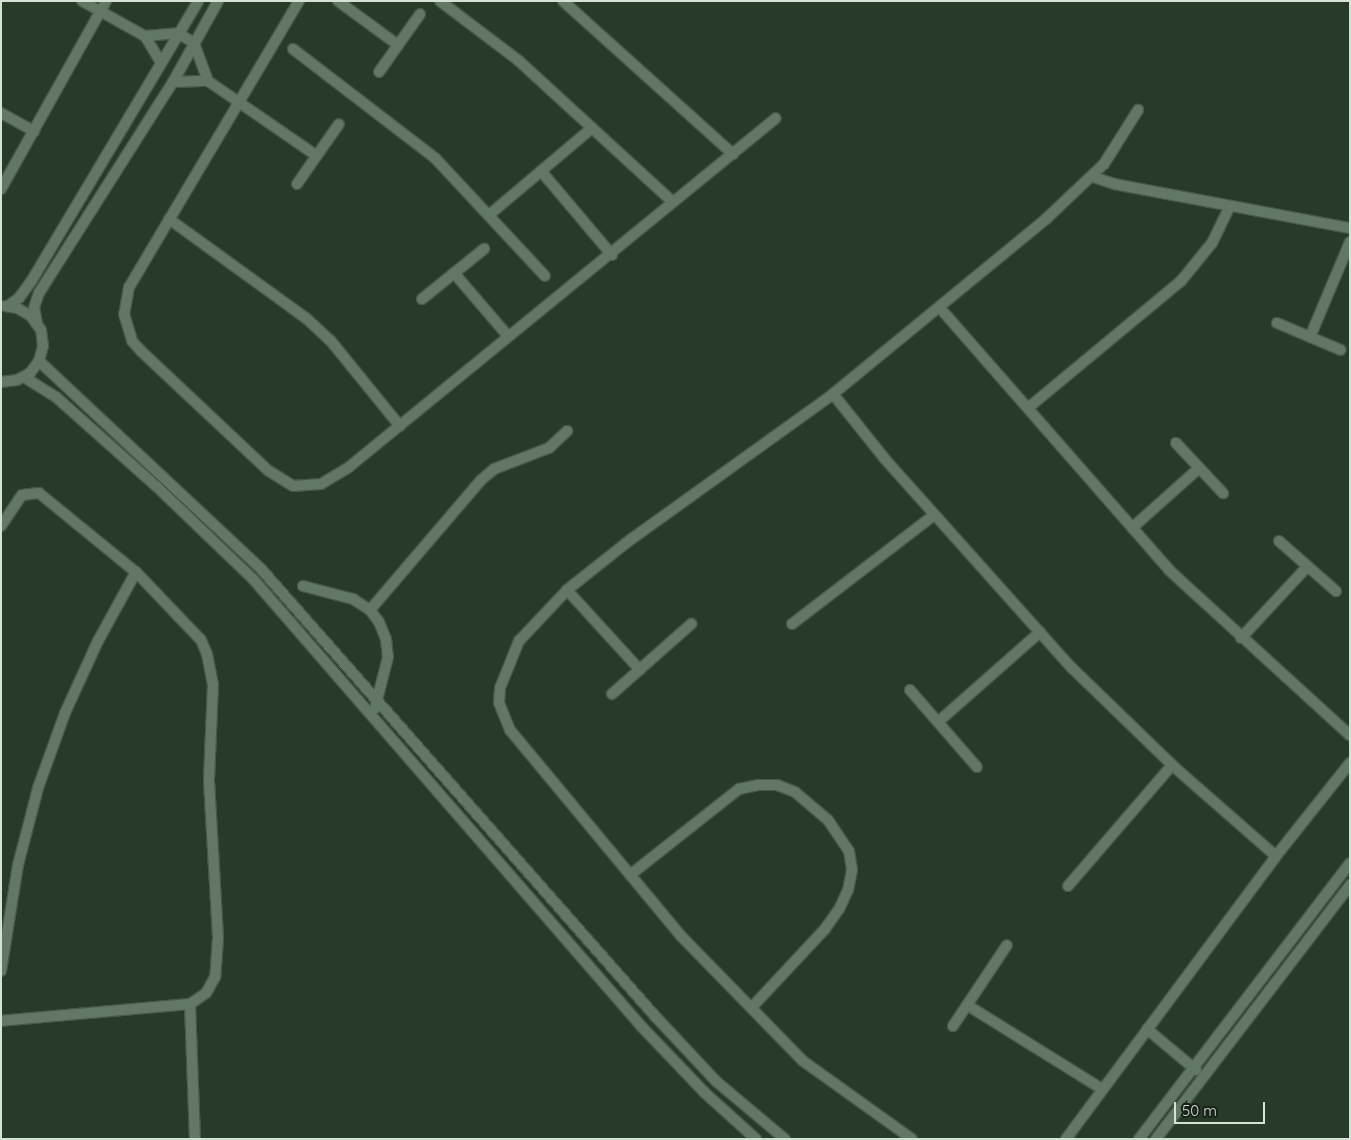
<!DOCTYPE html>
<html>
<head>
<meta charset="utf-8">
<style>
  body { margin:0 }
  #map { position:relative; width:1351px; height:1140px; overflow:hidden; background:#283b29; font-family:Quicksand,sans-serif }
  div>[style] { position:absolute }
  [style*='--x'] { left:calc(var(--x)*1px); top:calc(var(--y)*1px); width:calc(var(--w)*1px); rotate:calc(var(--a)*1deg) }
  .roads { filter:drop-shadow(1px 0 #475948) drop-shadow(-1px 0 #475948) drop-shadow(0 1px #475948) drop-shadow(0 -1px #475948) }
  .street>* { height:10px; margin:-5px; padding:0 5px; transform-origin:5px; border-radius:5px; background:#637864 }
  span { translate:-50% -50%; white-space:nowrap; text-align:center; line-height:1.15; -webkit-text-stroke:5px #172018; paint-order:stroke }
  .frame { position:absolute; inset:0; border:2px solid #d5e1d6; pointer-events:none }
  .scale { position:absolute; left:1174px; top:1102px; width:91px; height:22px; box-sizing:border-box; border:2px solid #d5e1d6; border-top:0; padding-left:6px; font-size:15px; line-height:18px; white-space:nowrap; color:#d5e1d6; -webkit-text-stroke:4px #172018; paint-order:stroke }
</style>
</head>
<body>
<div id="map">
  <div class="roads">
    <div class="street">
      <i style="--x:82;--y:1;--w:72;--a:29.1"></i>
      <i style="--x:145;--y:36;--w:31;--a:59"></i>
      <i style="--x:299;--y:1;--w:333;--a:120.7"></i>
      <i style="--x:129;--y:287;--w:27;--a:100"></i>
      <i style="--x:124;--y:314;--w:28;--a:73"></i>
      <i style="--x:132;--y:341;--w:13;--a:48"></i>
      <i style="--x:141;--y:351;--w:175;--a:43.2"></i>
      <i style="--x:269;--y:471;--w:28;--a:32"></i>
      <i style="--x:293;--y:486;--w:28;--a:-4"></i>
      <i style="--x:321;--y:484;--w:33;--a:-31"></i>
      <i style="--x:349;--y:467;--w:551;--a:-39.26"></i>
      <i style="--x:338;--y:1;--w:74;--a:36.3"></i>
      <i style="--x:440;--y:1;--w:99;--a:37.2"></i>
      <i style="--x:519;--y:61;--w:209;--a:42.5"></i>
      <i style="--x:563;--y:1;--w:229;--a:42"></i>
      <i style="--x:145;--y:36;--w:33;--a:-5"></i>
      <i style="--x:178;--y:33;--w:19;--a:32"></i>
      <i style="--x:194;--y:43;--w:40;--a:69.8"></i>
      <i style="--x:293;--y:49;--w:179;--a:37.5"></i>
      <i style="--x:435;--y:158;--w:161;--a:47"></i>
      <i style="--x:379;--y:72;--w:71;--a:-54.7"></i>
      <i style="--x:173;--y:82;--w:35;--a:-2"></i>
      <i style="--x:208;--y:81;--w:132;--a:34.5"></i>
      <i style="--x:1;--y:113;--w:38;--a:29"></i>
      <i style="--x:541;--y:171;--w:110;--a:49.8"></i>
      <i style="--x:1093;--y:177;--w:22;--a:18"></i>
      <i style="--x:1114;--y:184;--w:240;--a:10.6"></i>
      <i style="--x:297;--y:184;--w:73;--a:-55"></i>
      <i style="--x:1;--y:189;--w:215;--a:-60.8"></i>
      <i style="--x:489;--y:215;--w:135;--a:-40.2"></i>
      <i style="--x:169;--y:219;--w:169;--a:35.9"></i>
      <i style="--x:306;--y:318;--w:33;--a:43"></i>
      <i style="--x:330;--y:340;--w:111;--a:50.9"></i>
      <i style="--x:454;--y:273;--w:83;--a:49.4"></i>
      <i style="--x:422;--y:299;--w:80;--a:-38.9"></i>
      <i style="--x:8;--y:306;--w:14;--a:-36"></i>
      <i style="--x:19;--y:298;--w:22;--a:-54"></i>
      <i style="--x:32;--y:280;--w:325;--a:-59.2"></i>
      <i style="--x:940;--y:308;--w:348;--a:48.8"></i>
      <i style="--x:1169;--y:570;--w:245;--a:42.4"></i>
      <i style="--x:37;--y:323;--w:15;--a:-101"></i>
      <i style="--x:34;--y:308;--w:16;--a:-72"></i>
      <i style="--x:39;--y:293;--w:250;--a:-57.6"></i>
      <i style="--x:173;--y:82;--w:93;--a:-60.9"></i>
      <i style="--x:1277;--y:323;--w:69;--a:22.9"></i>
      <i style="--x:1310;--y:337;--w:103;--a:-67.2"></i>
      <i style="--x:39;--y:361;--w:306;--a:43.1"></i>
      <i style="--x:262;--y:570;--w:593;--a:48.62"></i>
      <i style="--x:654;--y:1015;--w:92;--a:46.8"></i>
      <i style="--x:717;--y:1082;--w:89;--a:40"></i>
      <i style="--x:24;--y:377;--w:38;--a:32"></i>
      <i style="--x:56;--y:397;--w:134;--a:41.7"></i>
      <i style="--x:156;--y:486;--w:134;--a:43.8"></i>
      <i style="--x:253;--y:579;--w:592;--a:49.04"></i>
      <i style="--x:641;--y:1026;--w:91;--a:46.3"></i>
      <i style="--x:704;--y:1092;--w:70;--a:42.1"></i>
      <i style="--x:1;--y:382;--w:16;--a:-7"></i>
      <i style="--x:17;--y:380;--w:15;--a:-28"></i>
      <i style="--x:30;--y:373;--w:15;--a:-53"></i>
      <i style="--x:39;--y:361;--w:16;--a:-75"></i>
      <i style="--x:43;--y:346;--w:16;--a:-97"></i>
      <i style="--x:41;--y:330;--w:17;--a:-126"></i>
      <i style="--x:31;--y:316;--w:16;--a:-150"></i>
      <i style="--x:17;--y:308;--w:12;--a:-171"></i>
      <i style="--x:833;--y:394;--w:82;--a:51.4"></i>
      <i style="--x:884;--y:458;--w:282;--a:48.2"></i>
      <i style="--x:1072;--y:668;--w:139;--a:44.1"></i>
      <i style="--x:1172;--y:765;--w:138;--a:41.2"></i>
      <i style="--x:1028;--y:408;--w:199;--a:-39.7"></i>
      <i style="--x:1181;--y:281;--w:49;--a:-50.8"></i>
      <i style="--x:1212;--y:243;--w:41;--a:-64.1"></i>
      <i style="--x:1176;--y:443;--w:69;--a:46.8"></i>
      <i style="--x:1;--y:526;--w:37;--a:-56"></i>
      <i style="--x:22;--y:495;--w:17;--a:-7"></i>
      <i style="--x:39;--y:493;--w:125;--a:39.2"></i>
      <i style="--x:136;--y:572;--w:94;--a:46.3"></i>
      <i style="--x:201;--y:640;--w:15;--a:67"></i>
      <i style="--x:207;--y:654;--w:31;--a:79"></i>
      <i style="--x:213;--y:684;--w:97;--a:92.4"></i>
      <i style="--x:209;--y:781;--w:157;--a:86.7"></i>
      <i style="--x:218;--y:938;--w:39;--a:94"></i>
      <i style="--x:215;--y:977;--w:18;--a:119"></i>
      <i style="--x:206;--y:993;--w:19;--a:145"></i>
      <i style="--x:190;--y:1004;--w:190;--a:174.9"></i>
      <i style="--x:1132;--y:528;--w:90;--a:-41.8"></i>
      <i style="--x:1279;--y:541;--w:76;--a:41.3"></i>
      <i style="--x:303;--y:586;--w:52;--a:14.6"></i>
      <i style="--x:353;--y:599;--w:20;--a:33"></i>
      <i style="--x:370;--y:610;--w:15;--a:53"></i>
      <i style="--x:379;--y:622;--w:18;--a:68"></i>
      <i style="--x:386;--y:639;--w:18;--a:84"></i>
      <i style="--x:388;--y:657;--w:53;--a:104.3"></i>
      <i style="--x:567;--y:590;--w:108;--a:47.6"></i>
      <i style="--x:370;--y:610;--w:171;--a:-49.5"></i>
      <i style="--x:481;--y:480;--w:17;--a:-40"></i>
      <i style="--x:494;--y:469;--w:59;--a:-20.9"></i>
      <i style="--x:549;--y:448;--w:25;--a:-43"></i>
      <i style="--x:792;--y:624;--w:179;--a:-37.5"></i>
      <i style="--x:1241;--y:638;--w:98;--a:-47.1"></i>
      <i style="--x:910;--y:690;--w:102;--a:49"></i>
      <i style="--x:612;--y:694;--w:106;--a:-41.5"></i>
      <i style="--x:938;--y:722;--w:136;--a:-41.4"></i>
      <i style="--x:630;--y:875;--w:139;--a:-38.3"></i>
      <i style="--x:739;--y:789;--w:19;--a:-12"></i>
      <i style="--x:758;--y:785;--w:19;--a:0"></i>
      <i style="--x:777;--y:785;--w:19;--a:21"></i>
      <i style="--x:795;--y:792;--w:43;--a:40.3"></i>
      <i style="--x:828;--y:820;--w:37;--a:56"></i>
      <i style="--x:849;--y:851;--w:19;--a:81"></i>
      <i style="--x:852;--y:870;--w:20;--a:101"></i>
      <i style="--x:848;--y:890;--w:21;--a:115"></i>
      <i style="--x:839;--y:909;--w:24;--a:125"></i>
      <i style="--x:825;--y:929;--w:107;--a:133.1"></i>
      <i style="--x:1068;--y:886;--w:160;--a:-49.3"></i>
      <i style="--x:1;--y:971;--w:107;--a:-80.9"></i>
      <i style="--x:18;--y:865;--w:80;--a:-75.4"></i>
      <i style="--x:38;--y:788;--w:80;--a:-70.2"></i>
      <i style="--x:65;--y:713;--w:79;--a:-65.4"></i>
      <i style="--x:98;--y:641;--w:79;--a:-61.2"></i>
      <i style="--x:190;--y:1004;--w:135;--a:87.9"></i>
      <i style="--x:967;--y:1005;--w:159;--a:31.9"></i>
      <i style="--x:953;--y:1026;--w:97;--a:-56.3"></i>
      <i style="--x:1147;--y:1029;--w:64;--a:39.9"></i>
      <i style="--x:912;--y:1139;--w:134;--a:-144.4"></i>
      <i style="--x:803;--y:1061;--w:175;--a:-134.3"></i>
      <i style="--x:681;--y:936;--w:268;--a:-129.7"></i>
      <i style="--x:510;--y:730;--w:29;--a:-112"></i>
      <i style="--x:499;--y:703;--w:15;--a:-86"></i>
      <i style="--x:500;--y:688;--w:51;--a:-68"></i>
      <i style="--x:519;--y:641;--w:70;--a:-46.7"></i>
      <i style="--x:567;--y:590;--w:75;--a:-38.5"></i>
      <i style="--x:626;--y:543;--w:255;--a:-35.7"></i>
      <i style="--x:833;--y:394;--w:276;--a:-39.4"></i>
      <i style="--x:1046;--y:219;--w:80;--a:-43.5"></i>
      <i style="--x:1104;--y:164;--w:64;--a:-57.8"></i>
      <i style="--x:1066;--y:1139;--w:352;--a:-53.4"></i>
      <i style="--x:1276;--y:856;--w:119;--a:-51.5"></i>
      <i style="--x:1139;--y:1139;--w:347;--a:-52.6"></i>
      <i style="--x:1156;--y:1139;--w:320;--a:-52.6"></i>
    </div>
  </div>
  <div class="frame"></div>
  <div class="scale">50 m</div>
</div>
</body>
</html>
